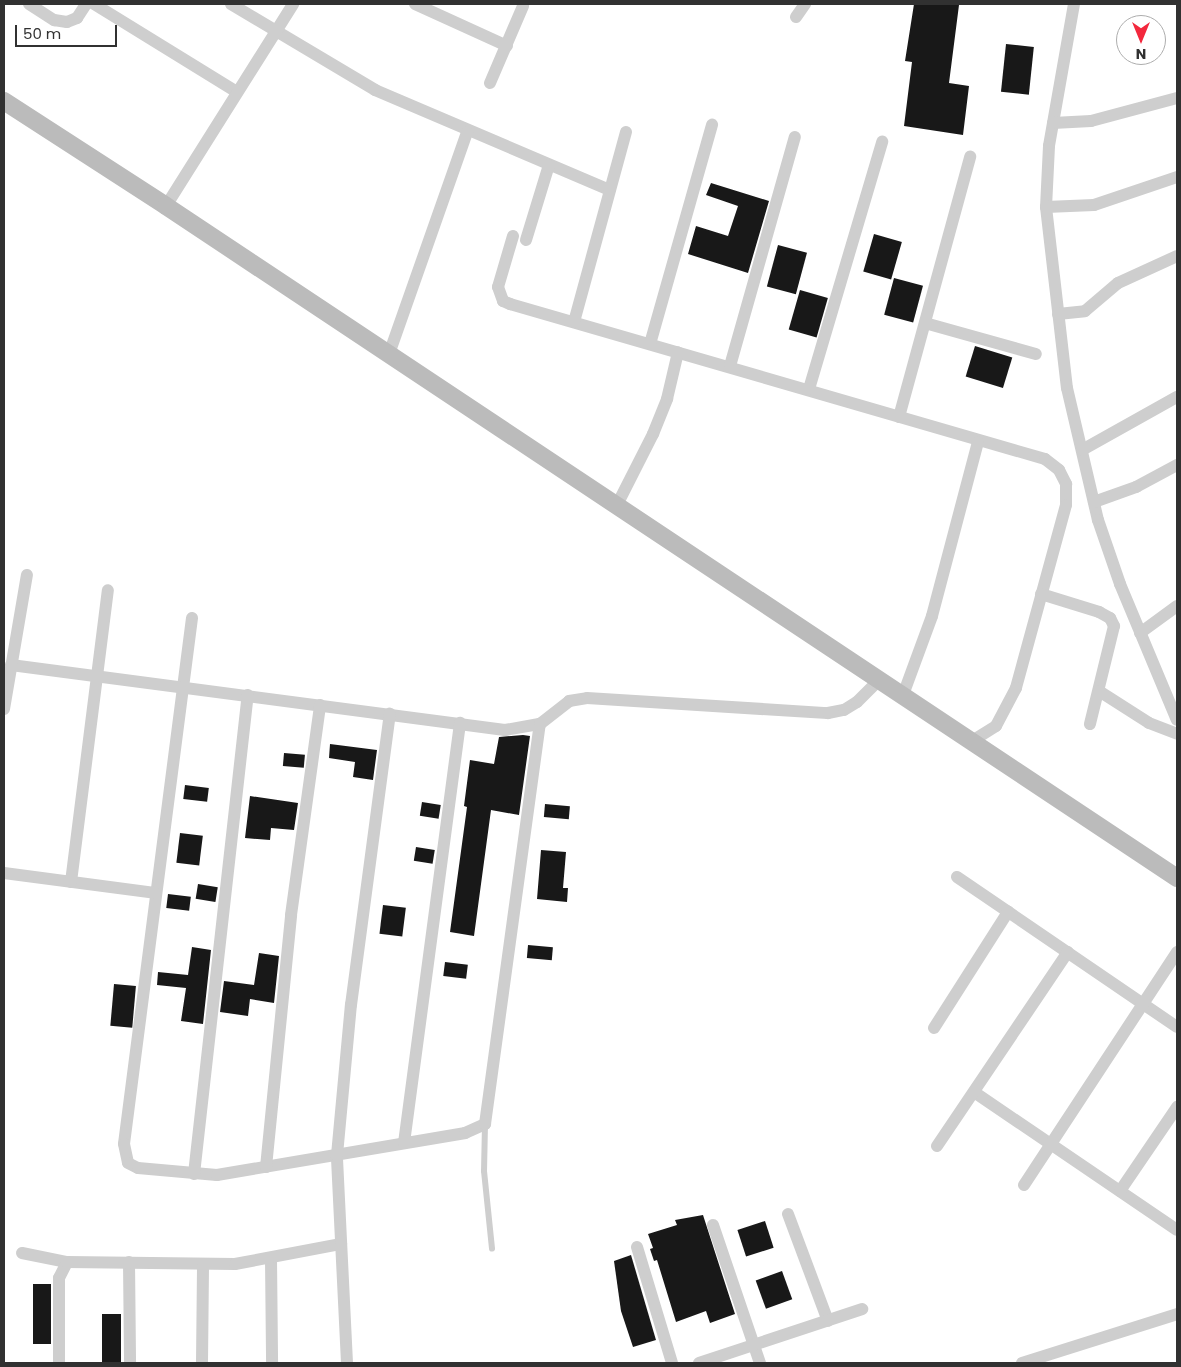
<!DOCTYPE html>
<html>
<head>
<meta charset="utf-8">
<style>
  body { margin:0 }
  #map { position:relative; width:1181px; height:1367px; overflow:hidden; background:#fff; font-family:Poppins,sans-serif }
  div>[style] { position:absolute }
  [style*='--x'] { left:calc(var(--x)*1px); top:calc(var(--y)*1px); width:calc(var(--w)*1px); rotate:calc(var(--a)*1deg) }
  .building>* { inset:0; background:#181818; transform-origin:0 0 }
  .lane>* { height:6px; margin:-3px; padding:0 3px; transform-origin:3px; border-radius:3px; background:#cecece }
  .street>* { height:12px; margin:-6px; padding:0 6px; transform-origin:6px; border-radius:6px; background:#cecece }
  .secondary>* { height:18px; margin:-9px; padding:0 9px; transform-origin:9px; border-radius:9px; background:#bbb }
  span { translate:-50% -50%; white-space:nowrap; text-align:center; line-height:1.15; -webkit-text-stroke:5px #fff; paint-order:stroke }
  .frame { position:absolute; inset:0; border:5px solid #313131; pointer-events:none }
  .north { position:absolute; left:1116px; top:15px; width:50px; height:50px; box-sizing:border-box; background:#fff; border:1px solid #adadad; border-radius:50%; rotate:180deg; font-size:14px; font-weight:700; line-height:20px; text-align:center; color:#313131 }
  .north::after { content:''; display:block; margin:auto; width:18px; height:22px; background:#f3283d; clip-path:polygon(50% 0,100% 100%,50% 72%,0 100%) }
  .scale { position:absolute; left:15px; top:25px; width:102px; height:22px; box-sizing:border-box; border:2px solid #313131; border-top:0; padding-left:6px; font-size:15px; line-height:18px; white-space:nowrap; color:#313131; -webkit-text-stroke:4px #fff; paint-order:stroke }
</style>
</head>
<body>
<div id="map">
  <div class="building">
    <i style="clip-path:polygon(914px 4px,959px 5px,949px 83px,969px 86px,963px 135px,904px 126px,912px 62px,905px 61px)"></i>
    <i style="left:1006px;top:44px;width:28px;height:48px;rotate:6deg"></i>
    <i style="clip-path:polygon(711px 183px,769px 201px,748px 273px,688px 254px,696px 226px,728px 236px,738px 206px,706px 195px)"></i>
    <i style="left:874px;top:234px;width:29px;height:39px;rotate:16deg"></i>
    <i style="left:778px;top:245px;width:30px;height:43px;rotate:15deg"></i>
    <i style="left:894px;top:278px;width:30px;height:38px;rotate:15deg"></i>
    <i style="left:800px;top:290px;width:29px;height:41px;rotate:16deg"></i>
    <i style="left:975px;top:346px;width:39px;height:32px;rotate:17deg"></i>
    <i style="clip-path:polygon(523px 735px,530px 736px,519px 815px,491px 810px,474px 936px,450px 932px,467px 807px,464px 806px,470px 760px,494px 764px,499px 737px)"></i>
    <i style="clip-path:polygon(330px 744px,377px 750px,373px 780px,353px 777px,355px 762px,329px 758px)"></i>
    <i style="left:284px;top:753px;width:21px;height:13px;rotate:5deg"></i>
    <i style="left:185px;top:785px;width:24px;height:14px;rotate:7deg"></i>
    <i style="clip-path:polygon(250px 796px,298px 803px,294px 830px,271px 828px,270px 840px,245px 838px)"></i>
    <i style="left:422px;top:802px;width:19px;height:14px;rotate:9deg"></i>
    <i style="left:545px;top:804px;width:25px;height:13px;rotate:5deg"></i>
    <i style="left:180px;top:833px;width:23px;height:30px;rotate:7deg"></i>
    <i style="left:416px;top:847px;width:19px;height:14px;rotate:9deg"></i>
    <i style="clip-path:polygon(541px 850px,566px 852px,563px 888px,568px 888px,567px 902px,537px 899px)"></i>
    <i style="left:198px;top:884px;width:20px;height:15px;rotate:9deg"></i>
    <i style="left:168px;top:894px;width:23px;height:14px;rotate:7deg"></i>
    <i style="left:383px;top:905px;width:23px;height:29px;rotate:7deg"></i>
    <i style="left:528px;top:945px;width:25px;height:13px;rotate:5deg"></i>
    <i style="clip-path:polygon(192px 947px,211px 950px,203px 1024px,181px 1021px,186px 988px,157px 985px,158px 972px,188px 975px)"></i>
    <i style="clip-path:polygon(259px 953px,279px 956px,274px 1003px,250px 999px,248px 1016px,220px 1012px,224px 981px,254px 985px)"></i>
    <i style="left:445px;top:962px;width:23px;height:14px;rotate:7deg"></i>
    <i style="left:114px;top:984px;width:22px;height:42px;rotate:5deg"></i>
    <i style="clip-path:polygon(703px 1215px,735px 1314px,710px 1323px,706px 1311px,676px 1322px,657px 1260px,654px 1261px,650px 1249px,653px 1248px,648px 1234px,677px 1225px,675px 1220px)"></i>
    <i style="left:765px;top:1221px;width:28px;height:29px;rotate:72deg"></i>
    <i style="clip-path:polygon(631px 1255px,656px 1340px,633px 1347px,621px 1311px,614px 1261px)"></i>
    <i style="left:782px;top:1271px;width:30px;height:28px;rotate:70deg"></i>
    <i style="left:33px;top:1284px;width:18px;height:60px"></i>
    <i style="left:102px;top:1314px;width:19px;height:49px"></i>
  </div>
  <div class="lane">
    <i style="--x:485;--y:1124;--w:47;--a:91.2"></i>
    <i style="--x:484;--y:1171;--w:78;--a:84.1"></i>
  </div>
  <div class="street">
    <i style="--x:29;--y:4;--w:30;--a:33"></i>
    <i style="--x:54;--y:20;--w:13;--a:9"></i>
    <i style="--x:67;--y:22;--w:11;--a:-22"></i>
    <i style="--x:77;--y:18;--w:17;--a:-57"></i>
    <i style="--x:94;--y:4;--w:168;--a:31.6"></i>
    <i style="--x:231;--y:4;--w:168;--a:30.8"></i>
    <i style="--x:375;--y:90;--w:255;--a:23.1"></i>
    <i style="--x:415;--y:4;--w:101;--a:24.5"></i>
    <i style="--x:1074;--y:4;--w:144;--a:100"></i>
    <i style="--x:1049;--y:146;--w:61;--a:92.8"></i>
    <i style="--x:1046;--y:207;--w:182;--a:83.4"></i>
    <i style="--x:1067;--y:388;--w:136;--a:76.8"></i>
    <i style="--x:1098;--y:520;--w:68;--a:71"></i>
    <i style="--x:1120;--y:584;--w:147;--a:67.3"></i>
    <i style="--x:796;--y:17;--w:16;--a:-55"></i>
    <i style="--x:490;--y:83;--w:84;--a:-66.8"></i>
    <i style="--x:1053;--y:123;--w:38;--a:-3"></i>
    <i style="--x:1091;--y:121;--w:89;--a:-15"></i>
    <i style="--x:166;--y:206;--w:239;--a:-57.8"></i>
    <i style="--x:1046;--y:207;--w:48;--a:-2.4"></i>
    <i style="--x:1094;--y:205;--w:88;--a:-18.6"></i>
    <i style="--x:513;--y:236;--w:53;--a:106.4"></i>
    <i style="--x:498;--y:287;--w:15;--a:70"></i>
    <i style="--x:503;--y:301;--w:8;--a:23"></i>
    <i style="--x:510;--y:304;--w:557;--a:16.16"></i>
    <i style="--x:1045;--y:459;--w:18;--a:38"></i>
    <i style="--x:1059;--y:470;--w:16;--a:63"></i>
    <i style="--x:1066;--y:484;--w:21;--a:90"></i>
    <i style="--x:1066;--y:505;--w:190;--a:105.3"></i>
    <i style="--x:1016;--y:688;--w:43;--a:117.8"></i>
    <i style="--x:996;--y:726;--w:28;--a:148"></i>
    <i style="--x:526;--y:240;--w:78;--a:-73"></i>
    <i style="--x:1058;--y:314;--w:27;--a:-6"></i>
    <i style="--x:1085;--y:311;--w:43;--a:-40.3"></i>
    <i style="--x:1118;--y:283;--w:65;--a:-24.6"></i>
    <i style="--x:574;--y:322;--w:197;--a:-74.7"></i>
    <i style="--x:925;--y:323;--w:115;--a:15.6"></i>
    <i style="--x:650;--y:344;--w:228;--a:-74.2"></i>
    <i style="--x:389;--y:354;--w:235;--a:-70.6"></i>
    <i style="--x:730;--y:366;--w:238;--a:-74.2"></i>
    <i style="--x:809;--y:389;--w:258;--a:-73.5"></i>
    <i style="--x:899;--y:417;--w:270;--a:-74.7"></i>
    <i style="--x:1082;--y:450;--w:109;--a:-29.2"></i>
    <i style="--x:1094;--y:502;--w:45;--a:-19.7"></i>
    <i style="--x:1136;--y:487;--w:47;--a:-28.2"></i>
    <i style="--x:617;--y:505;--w:80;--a:-63.1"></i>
    <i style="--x:653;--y:434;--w:38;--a:-68"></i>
    <i style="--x:667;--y:399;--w:48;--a:-76.8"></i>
    <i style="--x:1041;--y:594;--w:61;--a:17.2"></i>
    <i style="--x:1099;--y:612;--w:13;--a:29"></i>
    <i style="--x:1110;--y:618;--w:9;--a:63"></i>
    <i style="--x:1114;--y:626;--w:101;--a:103.8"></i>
    <i style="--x:192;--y:618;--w:530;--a:97.37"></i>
    <i style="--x:124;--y:1144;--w:19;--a:78"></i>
    <i style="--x:128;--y:1163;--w:11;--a:27"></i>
    <i style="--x:138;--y:1168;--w:79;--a:5.1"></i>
    <i style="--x:217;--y:1175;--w:252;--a:-9.6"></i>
    <i style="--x:465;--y:1133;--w:22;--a:-24"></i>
    <i style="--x:485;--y:1124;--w:404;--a:-82.2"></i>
    <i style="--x:1140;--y:633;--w:46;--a:-36.1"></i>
    <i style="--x:11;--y:665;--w:498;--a:7.5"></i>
    <i style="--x:505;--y:730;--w:36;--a:-10"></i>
    <i style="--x:540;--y:724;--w:37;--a:-38"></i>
    <i style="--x:569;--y:701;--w:18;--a:-9"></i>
    <i style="--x:587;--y:698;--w:241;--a:3.6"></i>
    <i style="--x:828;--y:713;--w:16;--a:-11"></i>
    <i style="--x:844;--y:710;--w:15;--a:-32"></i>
    <i style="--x:857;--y:702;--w:33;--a:-45"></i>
    <i style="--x:1099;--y:691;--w:59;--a:32.6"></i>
    <i style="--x:1149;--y:723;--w:30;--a:21"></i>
    <i style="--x:903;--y:695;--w:84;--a:-69.8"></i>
    <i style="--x:932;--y:616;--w:180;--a:-75.2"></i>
    <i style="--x:4;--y:709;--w:136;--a:-80.3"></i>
    <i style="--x:4;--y:873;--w:152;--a:7.5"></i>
    <i style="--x:957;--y:877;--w:266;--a:34.3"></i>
    <i style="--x:71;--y:882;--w:294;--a:-82.8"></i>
    <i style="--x:934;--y:1028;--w:138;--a:-57.5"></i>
    <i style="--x:974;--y:1092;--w:245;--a:34.2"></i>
    <i style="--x:404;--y:1143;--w:424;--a:-82.4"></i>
    <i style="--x:937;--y:1146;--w:234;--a:-56"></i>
    <i style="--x:266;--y:1167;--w:253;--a:-84.3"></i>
    <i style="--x:291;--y:915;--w:212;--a:-82.1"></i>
    <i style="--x:194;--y:1174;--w:482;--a:-83.6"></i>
    <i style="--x:1024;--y:1185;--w:279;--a:-56.7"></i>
    <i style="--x:1120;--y:1191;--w:102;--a:-55.8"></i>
    <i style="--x:788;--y:1214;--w:114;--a:69.5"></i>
    <i style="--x:713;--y:1225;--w:146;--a:71.2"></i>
    <i style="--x:637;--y:1247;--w:121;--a:73.2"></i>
    <i style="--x:22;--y:1253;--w:46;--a:11.3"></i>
    <i style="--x:271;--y:1259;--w:104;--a:89.4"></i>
    <i style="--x:129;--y:1262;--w:101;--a:89.4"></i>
    <i style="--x:59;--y:1363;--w:85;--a:-90"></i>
    <i style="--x:59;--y:1278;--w:18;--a:-63"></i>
    <i style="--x:67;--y:1262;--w:168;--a:0.7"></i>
    <i style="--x:235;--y:1264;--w:108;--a:-10.7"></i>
    <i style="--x:202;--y:1363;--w:98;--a:-89.4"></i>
    <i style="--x:347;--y:1363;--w:208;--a:-92.8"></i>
    <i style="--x:337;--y:1155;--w:151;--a:-84.7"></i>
    <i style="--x:351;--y:1005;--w:294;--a:-82.4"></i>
    <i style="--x:699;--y:1363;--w:172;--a:-18.3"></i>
    <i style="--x:1022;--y:1363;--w:163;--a:-17.5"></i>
  </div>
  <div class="secondary">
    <i style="--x:4;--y:101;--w:193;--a:32.9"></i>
    <i style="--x:166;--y:206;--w:1214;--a:33.61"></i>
  </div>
  <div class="frame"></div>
  <div class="north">N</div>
  <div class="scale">50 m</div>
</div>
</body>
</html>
